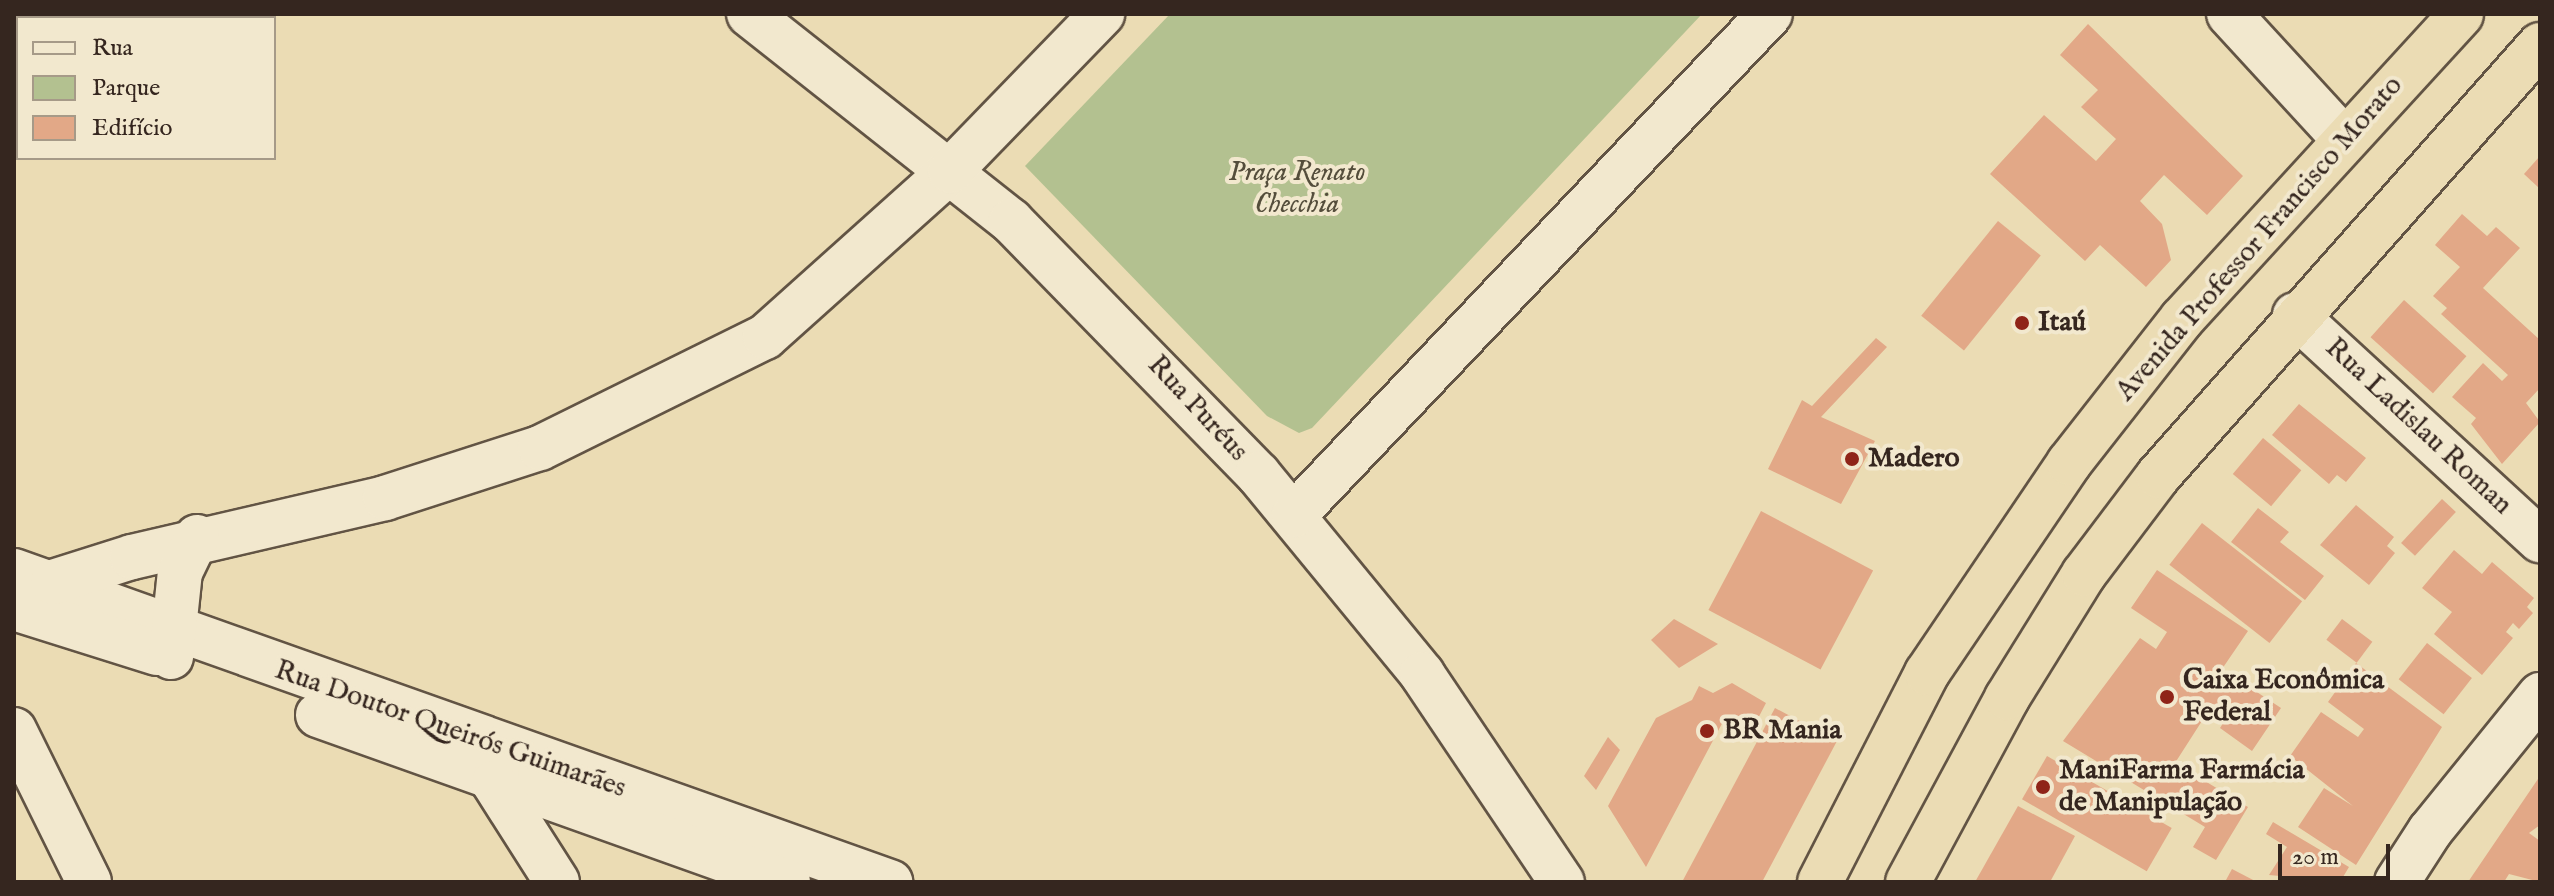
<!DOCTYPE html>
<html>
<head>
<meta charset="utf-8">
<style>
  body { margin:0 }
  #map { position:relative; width:2554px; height:896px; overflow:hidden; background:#ebdcb4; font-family:"IM FELL English",serif }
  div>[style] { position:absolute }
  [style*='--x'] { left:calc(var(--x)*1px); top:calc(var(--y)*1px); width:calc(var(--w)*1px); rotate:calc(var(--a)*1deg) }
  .green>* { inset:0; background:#b3c190 }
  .building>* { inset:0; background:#e2a887; transform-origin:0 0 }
  .roads { filter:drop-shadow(2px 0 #625444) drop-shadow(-2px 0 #625444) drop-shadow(0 2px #625444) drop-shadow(0 -2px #625444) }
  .street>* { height:44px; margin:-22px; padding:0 22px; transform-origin:22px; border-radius:22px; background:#f2e8ce }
  .highway>* { height:44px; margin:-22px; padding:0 22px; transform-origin:22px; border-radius:22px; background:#ebdcb4 }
  .dots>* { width:22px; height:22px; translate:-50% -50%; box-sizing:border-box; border:4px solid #f2e8ce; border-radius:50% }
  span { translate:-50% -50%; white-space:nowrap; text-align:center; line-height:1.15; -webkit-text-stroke:8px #f2e8ce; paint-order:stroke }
  .park-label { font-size:28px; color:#544d3b; font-style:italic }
  .street-label { font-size:28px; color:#35261f }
  .poi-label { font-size:28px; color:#35261f; font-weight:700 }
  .left { translate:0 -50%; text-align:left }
  .frame { position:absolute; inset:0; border:16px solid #35261f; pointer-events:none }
  .legend { position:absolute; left:16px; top:16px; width:260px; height:144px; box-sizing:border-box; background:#f2e8ce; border:2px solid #a69a88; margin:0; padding:10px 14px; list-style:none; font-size:24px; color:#35261f }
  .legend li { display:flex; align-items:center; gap:16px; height:40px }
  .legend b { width:40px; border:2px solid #a69a88 }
  .scale { position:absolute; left:2278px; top:844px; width:112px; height:36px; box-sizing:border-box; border:4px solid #35261f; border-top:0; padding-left:10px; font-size:24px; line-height:28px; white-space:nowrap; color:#35261f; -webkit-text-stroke:6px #f2e8ce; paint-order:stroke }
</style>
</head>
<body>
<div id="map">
  <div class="green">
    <i style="clip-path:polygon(1170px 14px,1702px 14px,1312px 428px,1299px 433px,1267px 416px,1025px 166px)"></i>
  </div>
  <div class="building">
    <i style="clip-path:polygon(2088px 24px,2243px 176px,2207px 215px,2164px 175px,2140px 201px,2162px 224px,2171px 260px,2146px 287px,2100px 245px,2085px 261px,1990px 174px,2044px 115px,2096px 161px,2116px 139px,2081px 107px,2098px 90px,2060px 55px)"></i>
    <i style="clip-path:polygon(2540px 156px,2540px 189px,2524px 174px)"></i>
    <i style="clip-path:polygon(2462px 214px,2487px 236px,2496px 227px,2520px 248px,2483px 288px,2540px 340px,2540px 388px,2526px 403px,2540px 422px,2502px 464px,2471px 424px,2476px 418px,2452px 397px,2483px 363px,2502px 381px,2508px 375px,2441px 314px,2447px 308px,2433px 296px,2460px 267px,2435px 245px)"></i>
    <i style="left:1998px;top:221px;width:55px;height:122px;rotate:39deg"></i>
    <i style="left:2404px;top:300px;width:84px;height:50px;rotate:42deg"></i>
    <i style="clip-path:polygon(1876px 338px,1887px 347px,1821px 417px,1875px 441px,1841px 504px,1768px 469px,1802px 400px,1812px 406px)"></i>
    <i style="clip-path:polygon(2299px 404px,2366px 458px,2346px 482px,2337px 475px,2329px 484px,2272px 435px)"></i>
    <i style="left:2263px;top:438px;width:50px;height:47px;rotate:40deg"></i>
    <i style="left:2442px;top:499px;width:19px;height:60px;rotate:43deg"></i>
    <i style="clip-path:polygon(2356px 505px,2394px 537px,2387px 546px,2395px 553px,2369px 585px,2320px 545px)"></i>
    <i style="clip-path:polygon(2258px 508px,2289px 532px,2280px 542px,2324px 576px,2305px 600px,2231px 542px)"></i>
    <i style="left:1761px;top:511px;width:127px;height:112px;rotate:28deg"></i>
    <i style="left:2202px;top:523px;width:127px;height:53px;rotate:38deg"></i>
    <i style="clip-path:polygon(2454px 550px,2482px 574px,2492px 562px,2534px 598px,2527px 607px,2533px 613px,2519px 629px,2513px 623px,2506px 632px,2513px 638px,2482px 675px,2434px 634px,2452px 612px,2422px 588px)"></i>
    <i style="clip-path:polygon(2157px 570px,2248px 631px,2222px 669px,2281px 708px,2252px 751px,2220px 728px,2225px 720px,2209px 710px,2175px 763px,2248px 807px,2216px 860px,2193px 847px,2205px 827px,2063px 741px,2140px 638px,2156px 649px,2167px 632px,2131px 608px)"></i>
    <i style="clip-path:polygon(1674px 619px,1718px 644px,1679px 668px,1651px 640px)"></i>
    <i style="left:2342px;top:619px;width:38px;height:26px;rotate:37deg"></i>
    <i style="left:2427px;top:643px;width:57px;height:46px;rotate:38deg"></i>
    <i style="clip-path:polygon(2356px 663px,2442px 727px,2356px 865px,2298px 827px,2324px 788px,2353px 806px,2290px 756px,2321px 712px,2358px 737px,2364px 729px,2328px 702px)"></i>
    <i style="clip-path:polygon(1732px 683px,1766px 703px,1752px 730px,1726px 716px,1646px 867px,1608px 806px,1656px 718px,1692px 700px,1699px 686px,1713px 693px)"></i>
    <i style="clip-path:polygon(1775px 708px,1837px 741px,1762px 882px,1682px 882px)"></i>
    <i style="clip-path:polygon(1608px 737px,1620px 750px,1596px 790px,1584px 776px)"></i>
    <i style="left:2047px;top:756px;width:144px;height:50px;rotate:30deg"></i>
    <i style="clip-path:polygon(2540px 776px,2540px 825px,2529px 833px,2540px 841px,2540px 882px,2509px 874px,2504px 882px,2468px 882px)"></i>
    <i style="clip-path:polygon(2018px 806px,2075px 836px,2050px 882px,1975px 882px)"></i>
    <i style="clip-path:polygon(2273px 822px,2349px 867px,2340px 882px,2269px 875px,2287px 847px,2266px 834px)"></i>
    <i style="clip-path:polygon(2232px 869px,2257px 882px,2226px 880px)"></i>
  </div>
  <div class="roads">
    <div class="street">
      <i style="--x:749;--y:14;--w:334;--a:38.3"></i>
      <i style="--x:1011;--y:221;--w:354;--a:45.7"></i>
      <i style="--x:1258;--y:474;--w:259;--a:50.6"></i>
      <i style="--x:1422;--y:674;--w:251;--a:56.1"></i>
      <i style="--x:2229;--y:14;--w:171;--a:47.4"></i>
      <i style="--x:2295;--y:315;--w:333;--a:42.6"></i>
      <i style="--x:1294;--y:515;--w:691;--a:-46.47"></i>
      <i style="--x:14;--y:571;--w:930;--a:19.55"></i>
      <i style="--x:14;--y:608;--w:150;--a:17.5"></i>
      <i style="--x:18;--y:609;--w:44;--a:-37.6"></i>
      <i style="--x:53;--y:582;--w:83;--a:-17.6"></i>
      <i style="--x:132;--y:557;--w:260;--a:-13.1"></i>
      <i style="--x:385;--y:498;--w:163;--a:-17.9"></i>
      <i style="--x:540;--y:448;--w:251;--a:-26.3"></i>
      <i style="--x:765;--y:337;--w:249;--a:-41.9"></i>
      <i style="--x:950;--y:171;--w:219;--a:-45.9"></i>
      <i style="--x:171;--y:657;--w:85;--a:-84"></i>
      <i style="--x:180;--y:572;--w:39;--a:-64"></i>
      <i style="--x:318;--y:715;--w:499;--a:19.6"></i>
      <i style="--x:14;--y:730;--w:169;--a:63.7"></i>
      <i style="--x:497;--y:772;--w:11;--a:105"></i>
      <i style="--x:494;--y:783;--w:117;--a:57.5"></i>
      <i style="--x:2397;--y:882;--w:61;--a:-57.1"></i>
      <i style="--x:2430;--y:831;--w:175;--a:-51"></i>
    </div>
    <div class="highway">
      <i style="--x:1820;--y:882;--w:235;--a:-62.9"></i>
      <i style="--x:1927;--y:673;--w:254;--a:-55.9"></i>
      <i style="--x:2069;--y:463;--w:183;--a:-51.9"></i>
      <i style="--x:2182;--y:319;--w:413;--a:-47.5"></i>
      <i style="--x:1908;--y:882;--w:209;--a:-61.7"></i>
      <i style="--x:2007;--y:698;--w:146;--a:-58.2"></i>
      <i style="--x:2084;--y:574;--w:123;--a:-52.9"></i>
      <i style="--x:2158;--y:476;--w:576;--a:-48.45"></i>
    </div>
  </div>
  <div class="dots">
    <i style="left:2022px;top:323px;background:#8f2418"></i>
    <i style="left:1852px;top:459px;background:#8f2418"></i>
    <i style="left:2167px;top:697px;background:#8f2418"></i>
    <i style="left:1707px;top:731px;background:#8f2418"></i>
    <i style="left:2043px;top:787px;background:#8f2418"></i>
  </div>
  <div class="park-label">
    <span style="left:1297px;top:189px">Praça Renato<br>Checchia</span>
  </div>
  <div class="street-label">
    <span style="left:2260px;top:239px;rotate:-49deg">Avenida Professor Francisco Morato</span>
    <span style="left:1197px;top:409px;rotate:47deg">Rua Puréus</span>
    <span style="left:2418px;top:427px;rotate:43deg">Rua Ladislau Roman</span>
    <span style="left:450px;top:730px;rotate:19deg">Rua Doutor Queirós Guimarães</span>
  </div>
  <div class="poi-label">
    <span class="left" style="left:2038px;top:323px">Itaú</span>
    <span class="left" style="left:1868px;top:459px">Madero</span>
    <span class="left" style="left:2183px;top:697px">Caixa Econômica<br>Federal</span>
    <span class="left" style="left:1723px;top:731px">BR Mania</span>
    <span class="left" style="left:2059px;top:787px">ManiFarma Farmácia<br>de Manipulação</span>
  </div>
  <div class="frame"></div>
  <ul class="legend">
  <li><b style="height:10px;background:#f2e8ce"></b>Rua</li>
  <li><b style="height:22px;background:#b3c190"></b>Parque</li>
  <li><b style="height:22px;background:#e2a887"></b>Edifício</li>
  </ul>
  <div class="scale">20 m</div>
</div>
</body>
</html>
